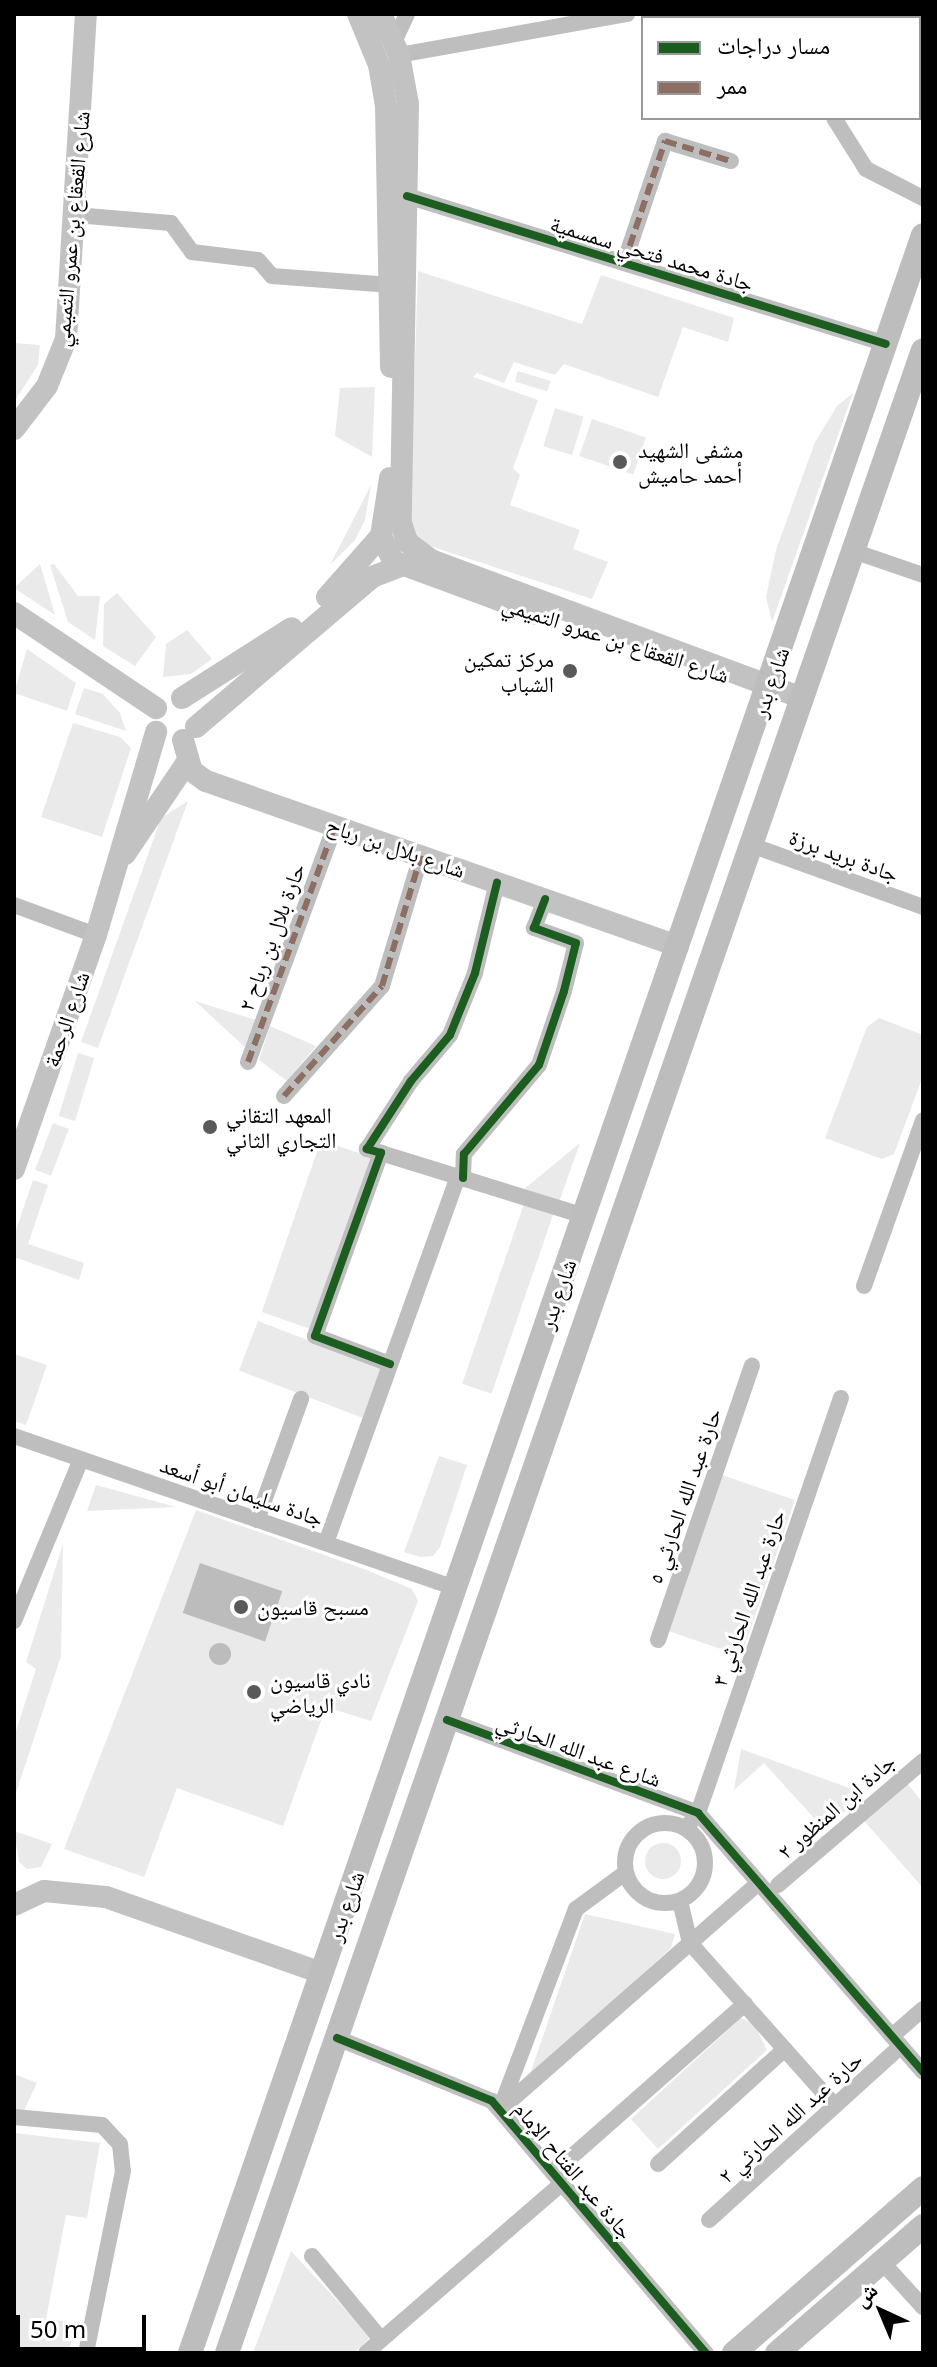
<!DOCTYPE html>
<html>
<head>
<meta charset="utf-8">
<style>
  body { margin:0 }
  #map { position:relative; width:937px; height:2367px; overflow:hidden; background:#fff; font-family:"Noto Sans","Noto Naskh Arabic",sans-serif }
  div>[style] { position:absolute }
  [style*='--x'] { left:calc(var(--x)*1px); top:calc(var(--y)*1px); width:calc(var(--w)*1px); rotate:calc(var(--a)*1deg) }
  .green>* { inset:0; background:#eaeaea; transform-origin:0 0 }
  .round { border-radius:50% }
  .water>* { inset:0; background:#bcbcbc; transform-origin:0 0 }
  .minor>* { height:16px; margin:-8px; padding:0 8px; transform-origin:8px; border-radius:8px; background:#bebebe }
  .minor>.ring { margin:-8px; padding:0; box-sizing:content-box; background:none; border:16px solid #bebebe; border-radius:50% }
  .secondary>* { height:22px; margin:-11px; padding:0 11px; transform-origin:11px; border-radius:11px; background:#c2c2c2 }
  .primary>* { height:24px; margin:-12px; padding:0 12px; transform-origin:12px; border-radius:12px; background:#bdbdbd }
  .quiet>* { height:6px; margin-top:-3px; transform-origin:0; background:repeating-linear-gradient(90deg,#8d6e63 0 12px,transparent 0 18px) }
  .cycleway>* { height:8px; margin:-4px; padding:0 4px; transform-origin:4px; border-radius:4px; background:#1b5e20 }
  .dots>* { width:22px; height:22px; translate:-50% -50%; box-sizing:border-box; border:4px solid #fff; border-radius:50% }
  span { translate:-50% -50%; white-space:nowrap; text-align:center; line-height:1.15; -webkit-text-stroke:6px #fff; paint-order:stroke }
  .street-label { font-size:22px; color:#000 }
  .poi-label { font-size:22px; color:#000 }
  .left { translate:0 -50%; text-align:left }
  .right { translate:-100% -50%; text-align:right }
  .frame { position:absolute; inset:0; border:16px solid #000; pointer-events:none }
  .legend { position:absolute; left:641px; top:16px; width:280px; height:104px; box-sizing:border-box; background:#fff; border:2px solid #999; margin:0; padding:10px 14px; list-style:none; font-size:24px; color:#000 }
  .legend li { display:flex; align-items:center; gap:16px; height:40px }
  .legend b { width:40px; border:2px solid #999 }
  .north { position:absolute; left:841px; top:2271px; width:80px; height:80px; -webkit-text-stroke:6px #fff; paint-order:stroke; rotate:316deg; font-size:22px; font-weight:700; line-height:32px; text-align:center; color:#000 }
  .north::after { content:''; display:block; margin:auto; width:28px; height:36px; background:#000; clip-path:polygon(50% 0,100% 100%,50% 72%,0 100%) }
  .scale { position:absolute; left:16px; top:2315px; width:130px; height:36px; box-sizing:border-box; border:4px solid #000; border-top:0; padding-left:10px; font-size:24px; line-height:28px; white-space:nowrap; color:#000; -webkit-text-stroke:6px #fff; paint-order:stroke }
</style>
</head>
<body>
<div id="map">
  <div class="green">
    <i style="clip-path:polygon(418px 271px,582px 324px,601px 275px,734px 318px,728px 342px,683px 327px,658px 397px,564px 364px,555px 375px,514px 362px,504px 383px,477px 373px,473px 377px,538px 400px,513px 468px,520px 475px,510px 505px,580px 530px,573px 549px,608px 562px,592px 599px,421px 543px,409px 530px)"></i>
    <i style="clip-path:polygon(14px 343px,40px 345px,38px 365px,14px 402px)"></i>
    <i style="left:518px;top:371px;width:34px;height:11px;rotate:17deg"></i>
    <i style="clip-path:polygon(375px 387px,372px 457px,335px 436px,340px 388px)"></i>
    <i style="clip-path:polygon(853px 393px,772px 622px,766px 597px,776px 550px,815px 442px,837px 406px)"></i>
    <i style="left:555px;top:408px;width:30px;height:40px;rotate:17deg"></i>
    <i style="left:592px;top:419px;width:57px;height:39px;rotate:19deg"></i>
    <i style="clip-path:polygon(371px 485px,365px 520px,355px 540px,330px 565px)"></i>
    <i style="clip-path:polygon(40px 564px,55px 615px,14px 588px)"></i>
    <i style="clip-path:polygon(54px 564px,78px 596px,100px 596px,95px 640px,68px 622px,50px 565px)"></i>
    <i style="clip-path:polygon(117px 593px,156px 637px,135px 666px,103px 646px,104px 604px)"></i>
    <i style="clip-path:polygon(187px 630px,212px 659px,191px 674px,163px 677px,166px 644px)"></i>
    <i style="clip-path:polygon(27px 649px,76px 683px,67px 711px,14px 693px)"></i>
    <i style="clip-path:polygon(84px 688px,103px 694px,120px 713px,126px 731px,75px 714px)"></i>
    <i style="clip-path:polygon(73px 723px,120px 737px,131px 748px,102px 837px,41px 817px)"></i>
    <i style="clip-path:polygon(188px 801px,98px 1048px,81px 1042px,161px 818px)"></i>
    <i style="clip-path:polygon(195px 1001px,259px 1021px,248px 1050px)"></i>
    <i style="clip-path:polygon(879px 1018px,923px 1035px,923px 1076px,894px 1154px,882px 1159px,825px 1138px,867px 1027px)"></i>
    <i style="clip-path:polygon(270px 1026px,316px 1046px,287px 1081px,259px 1060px)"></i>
    <i style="left:78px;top:1053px;width:17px;height:66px;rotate:17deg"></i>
    <i style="left:53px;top:1123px;width:17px;height:50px;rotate:21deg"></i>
    <i style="left:321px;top:1140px;width:54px;height:182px;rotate:19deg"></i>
    <i style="clip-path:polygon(580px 1143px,559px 1202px,523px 1190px)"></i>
    <i style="clip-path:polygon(33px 1180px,48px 1185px,28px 1244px,84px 1263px,79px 1280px,14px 1257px,14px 1236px)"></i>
    <i style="left:524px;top:1204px;width:31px;height:190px;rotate:19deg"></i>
    <i style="left:258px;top:1321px;width:132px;height:53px;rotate:21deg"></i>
    <i style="clip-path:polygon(14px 1354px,47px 1365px,26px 1425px,14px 1421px)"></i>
    <i style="clip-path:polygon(439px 1456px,467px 1465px,440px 1547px,433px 1556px,420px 1557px,404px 1552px)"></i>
    <i style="left:722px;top:1475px;width:77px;height:165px;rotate:19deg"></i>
    <i style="clip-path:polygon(96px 1485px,176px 1507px,87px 1511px)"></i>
    <i style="clip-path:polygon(196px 1510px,364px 1569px,412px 1589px,418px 1601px,371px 1721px,326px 1707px,283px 1826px,177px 1788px,144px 1877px,64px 1849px)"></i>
    <i style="clip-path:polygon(63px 1544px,61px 1656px,14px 1799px,14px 1737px,36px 1669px,26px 1662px)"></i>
    <i style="clip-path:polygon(741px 1749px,866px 1794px,824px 1829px,764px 1763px,734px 1790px)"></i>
    <i style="clip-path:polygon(903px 1778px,923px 1803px,923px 1888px,859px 1815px)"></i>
    <i style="clip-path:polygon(14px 1831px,52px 1844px,41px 1867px,27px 1869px,19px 1862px)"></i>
    <i class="round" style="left:645px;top:1843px;width:36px;height:36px"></i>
    <i style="clip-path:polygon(585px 1914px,675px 1934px,671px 1948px,528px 2080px)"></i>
    <i style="clip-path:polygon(741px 2018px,754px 2024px,767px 2050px,658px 2149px,631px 2119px)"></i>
    <i style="clip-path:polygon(14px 2074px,37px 2083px,14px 2131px)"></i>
    <i style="clip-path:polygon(14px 2133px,100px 2143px,87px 2218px,66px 2215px,46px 2319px,78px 2323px,68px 2353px,14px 2353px)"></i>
    <i style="clip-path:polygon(291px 2251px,371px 2337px,354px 2353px,253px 2353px)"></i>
  </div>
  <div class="water">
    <i style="left:200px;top:1563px;width:87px;height:53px;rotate:19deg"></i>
    <i class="round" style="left:209px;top:1643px;width:22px;height:22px"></i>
  </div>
  <div class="minor">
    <i style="--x:789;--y:14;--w:4;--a:76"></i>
    <i style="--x:394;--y:42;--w:31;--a:-65"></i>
    <i style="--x:399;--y:55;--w:232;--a:-10.2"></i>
    <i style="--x:919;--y:72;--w:4;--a:-14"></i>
    <i style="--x:834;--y:118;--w:60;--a:57.9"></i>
    <i style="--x:866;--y:169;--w:64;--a:27"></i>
    <i style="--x:407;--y:196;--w:501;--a:17.17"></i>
    <i style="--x:75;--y:215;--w:96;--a:4.8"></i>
    <i style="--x:171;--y:223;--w:36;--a:54"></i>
    <i style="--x:192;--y:252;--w:66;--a:6.9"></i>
    <i style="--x:258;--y:260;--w:21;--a:49"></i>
    <i style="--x:272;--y:276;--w:119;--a:4.3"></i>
    <i style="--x:624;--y:263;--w:129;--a:-71.4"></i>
    <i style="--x:665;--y:141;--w:69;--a:16.9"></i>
    <i style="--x:853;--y:551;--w:74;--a:18.9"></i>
    <i style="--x:751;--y:845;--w:183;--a:19.8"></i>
    <i style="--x:14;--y:905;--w:87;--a:20.1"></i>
    <i style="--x:248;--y:1062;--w:252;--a:-69.8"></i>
    <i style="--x:284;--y:1096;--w:147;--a:-48.3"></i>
    <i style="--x:382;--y:986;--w:136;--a:-73.3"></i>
    <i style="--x:381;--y:1153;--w:213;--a:17.2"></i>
    <i style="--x:463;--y:1178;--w:24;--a:-88"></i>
    <i style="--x:464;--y:1154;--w:116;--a:-49.9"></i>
    <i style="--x:539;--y:1065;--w:78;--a:-71.3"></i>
    <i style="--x:564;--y:991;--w:49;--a:-76"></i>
    <i style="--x:576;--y:943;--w:45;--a:-160.3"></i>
    <i style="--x:534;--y:928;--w:31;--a:-69"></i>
    <i style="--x:864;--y:1286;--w:176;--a:-70.4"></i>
    <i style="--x:390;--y:1364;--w:80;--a:-159.5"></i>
    <i style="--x:315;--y:1336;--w:195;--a:-70.2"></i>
    <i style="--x:381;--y:1153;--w:15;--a:-164"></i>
    <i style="--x:367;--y:1149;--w:81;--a:-57.1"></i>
    <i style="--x:411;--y:1081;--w:60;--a:-49.7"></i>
    <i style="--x:450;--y:1035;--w:67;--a:-68"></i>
    <i style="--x:475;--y:973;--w:93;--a:-76.3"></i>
    <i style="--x:14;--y:1436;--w:466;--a:19"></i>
    <i style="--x:257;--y:1520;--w:129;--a:-70"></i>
    <i style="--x:326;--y:1543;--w:389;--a:-70.2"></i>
    <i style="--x:14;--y:1621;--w:175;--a:-67.5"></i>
    <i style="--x:658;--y:1640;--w:290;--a:-71.1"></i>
    <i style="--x:447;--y:1720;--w:268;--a:20.3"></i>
    <i style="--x:698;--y:1813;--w:343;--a:49"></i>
    <i class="ring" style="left:625px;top:1823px;width:64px;height:64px"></i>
    <i style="--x:686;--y:1828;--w:19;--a:-51"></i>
    <i style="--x:698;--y:1813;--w:439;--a:-71"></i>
    <i style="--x:778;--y:1885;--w:191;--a:-40.5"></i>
    <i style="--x:680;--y:1901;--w:43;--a:76.6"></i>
    <i style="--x:690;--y:1943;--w:218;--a:48.3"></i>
    <i style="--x:892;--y:2036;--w:41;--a:-41.1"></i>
    <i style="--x:337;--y:2038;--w:167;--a:22.1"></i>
    <i style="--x:492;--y:2101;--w:331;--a:49.7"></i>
    <i style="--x:500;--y:2109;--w:214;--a:-69.2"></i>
    <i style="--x:576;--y:1909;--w:61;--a:-36.3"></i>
    <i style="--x:500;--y:2110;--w:344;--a:-41.3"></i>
    <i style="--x:14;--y:2117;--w:88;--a:5.2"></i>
    <i style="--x:102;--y:2125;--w:26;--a:47"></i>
    <i style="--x:120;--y:2144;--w:27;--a:84"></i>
    <i style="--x:123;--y:2171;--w:186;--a:101.5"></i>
    <i style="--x:658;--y:2164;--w:171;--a:-42.2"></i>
    <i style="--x:553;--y:2173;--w:256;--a:-41.4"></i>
    <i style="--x:709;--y:2220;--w:259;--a:-42.2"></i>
    <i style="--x:312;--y:2256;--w:108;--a:50.3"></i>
    <i style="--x:882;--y:2262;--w:61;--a:47.7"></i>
    <i style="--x:366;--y:2353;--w:259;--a:-40.9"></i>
  </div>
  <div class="secondary">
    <i style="--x:358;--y:14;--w:55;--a:67.6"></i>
    <i style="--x:379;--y:65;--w:42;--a:80.3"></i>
    <i style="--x:386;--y:106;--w:261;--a:88.9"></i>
    <i style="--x:381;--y:14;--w:45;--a:66.3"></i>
    <i style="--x:399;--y:55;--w:50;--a:79.6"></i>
    <i style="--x:408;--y:104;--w:419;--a:91"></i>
    <i style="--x:401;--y:523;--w:20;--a:72"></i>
    <i style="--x:407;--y:542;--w:30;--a:37"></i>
    <i style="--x:431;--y:560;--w:396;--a:20.4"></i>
    <i style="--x:14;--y:429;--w:54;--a:-52.5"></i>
    <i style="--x:47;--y:386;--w:51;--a:-68"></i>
    <i style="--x:66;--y:339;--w:326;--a:-86.5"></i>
    <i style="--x:390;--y:478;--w:59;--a:98.8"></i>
    <i style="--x:381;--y:536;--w:28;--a:64"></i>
    <i style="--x:393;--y:561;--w:153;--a:20.2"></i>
    <i style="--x:327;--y:597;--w:81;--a:-48.5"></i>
    <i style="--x:14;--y:613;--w:171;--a:33.8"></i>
    <i style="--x:182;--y:698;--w:130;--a:-32.5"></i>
    <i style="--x:196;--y:727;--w:231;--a:-40.4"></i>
    <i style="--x:372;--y:577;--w:30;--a:-21"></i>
    <i style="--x:183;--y:740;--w:32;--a:74"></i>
    <i style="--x:192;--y:771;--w:17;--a:36"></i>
    <i style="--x:206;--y:781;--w:500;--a:19.27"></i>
    <i style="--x:125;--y:854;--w:111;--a:-56"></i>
    <i style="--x:14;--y:1169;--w:248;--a:-70.7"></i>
    <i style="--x:96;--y:935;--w:212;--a:-73.5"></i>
    <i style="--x:14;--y:1905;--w:33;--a:-25"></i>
    <i style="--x:44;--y:1891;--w:62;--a:5.5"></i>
    <i style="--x:106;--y:1897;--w:229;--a:19.4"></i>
  </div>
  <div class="primary">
    <i style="--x:190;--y:2353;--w:2241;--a:-70.91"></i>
    <i style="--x:227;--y:2353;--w:2120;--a:-70.84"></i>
    <i style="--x:734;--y:2353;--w:251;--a:-41.1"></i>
    <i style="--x:777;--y:2353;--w:194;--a:-41"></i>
  </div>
  <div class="quiet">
    <i style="--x:624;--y:263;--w:129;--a:-71.4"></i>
    <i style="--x:665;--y:141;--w:69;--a:16.9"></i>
    <i style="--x:248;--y:1062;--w:252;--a:-69.8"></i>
    <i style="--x:284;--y:1096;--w:147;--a:-48.3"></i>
    <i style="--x:382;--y:986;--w:136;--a:-73.3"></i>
  </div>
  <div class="cycleway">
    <i style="--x:407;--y:196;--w:501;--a:17.17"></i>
    <i style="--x:463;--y:1178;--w:24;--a:-88"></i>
    <i style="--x:464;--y:1154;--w:116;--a:-49.9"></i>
    <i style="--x:539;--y:1065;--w:78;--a:-71.3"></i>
    <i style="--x:564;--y:991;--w:49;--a:-76"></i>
    <i style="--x:576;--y:943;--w:45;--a:-160.3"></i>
    <i style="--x:534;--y:928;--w:31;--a:-69"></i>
    <i style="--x:390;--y:1364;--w:80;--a:-159.5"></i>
    <i style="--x:315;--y:1336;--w:195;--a:-70.2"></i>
    <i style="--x:381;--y:1153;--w:15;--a:-164"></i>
    <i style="--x:367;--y:1149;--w:81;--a:-57.1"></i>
    <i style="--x:411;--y:1081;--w:60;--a:-49.7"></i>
    <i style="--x:450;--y:1035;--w:67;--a:-68"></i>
    <i style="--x:475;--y:973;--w:93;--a:-76.3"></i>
    <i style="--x:447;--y:1720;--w:268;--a:20.3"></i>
    <i style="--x:698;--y:1813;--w:343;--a:49"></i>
    <i style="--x:337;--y:2038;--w:167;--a:22.1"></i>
    <i style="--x:492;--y:2101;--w:331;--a:49.7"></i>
  </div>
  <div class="dots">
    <i style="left:620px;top:462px;background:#595959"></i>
    <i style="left:570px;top:671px;background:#595959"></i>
    <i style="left:210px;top:1127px;background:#595959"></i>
    <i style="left:241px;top:1607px;background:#595959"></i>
    <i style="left:254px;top:1692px;background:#595959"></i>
  </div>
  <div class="street-label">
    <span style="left:71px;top:229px;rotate:-85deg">شارع القعقاع بن عمرو التميمي</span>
    <span style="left:652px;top:253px;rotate:17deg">جادة محمد فتحي سمسمية</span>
    <span style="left:616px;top:639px;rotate:18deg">شارع القعقاع بن عمرو التميمي</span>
    <span style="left:770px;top:682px;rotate:-71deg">شارع بدر</span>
    <span style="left:396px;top:847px;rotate:19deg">شارع بلال بن رباح</span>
    <span style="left:844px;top:855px;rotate:20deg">جادة بريد برزة</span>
    <span style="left:271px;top:937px;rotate:-70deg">حارة بلال بن رباح ٢</span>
    <span style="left:66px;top:1019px;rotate:-71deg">شارع الرحمة</span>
    <span style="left:557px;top:1294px;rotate:-71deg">شارع بدر</span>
    <span style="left:242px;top:1491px;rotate:19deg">جادة سليمان أبو أسعد</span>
    <span style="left:684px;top:1496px;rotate:-71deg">حارة عبد الله الحارثي ٥</span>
    <span style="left:748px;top:1598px;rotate:-71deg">حارة عبد الله الحارثي ٣</span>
    <span style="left:579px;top:1750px;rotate:20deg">شارع عبد الله الحارثي</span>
    <span style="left:836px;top:1806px;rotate:-41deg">جادة ابن المنظور ٢</span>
    <span style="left:345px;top:1906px;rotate:-71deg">شارع بدر</span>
    <span style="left:790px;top:2117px;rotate:-42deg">حارة عبد الله الحارثي ٢</span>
    <span style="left:574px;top:2170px;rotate:50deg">جادة عبد الفتاح الإمام</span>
  </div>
  <div class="poi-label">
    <span class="left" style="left:638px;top:462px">مشفى الشهيد<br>أحمد حاميش</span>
    <span class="right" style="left:554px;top:671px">مركز تمكين<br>الشباب</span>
    <span class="left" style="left:226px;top:1127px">المعهد التقاني<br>التجاري الثاني</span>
    <span class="left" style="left:257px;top:1607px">مسبح قاسيون</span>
    <span class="left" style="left:270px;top:1692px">نادي قاسيون<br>الرياضي</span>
  </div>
  <div class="frame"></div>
  <ul class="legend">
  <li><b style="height:10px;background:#1b5e20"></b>مسار دراجات</li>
  <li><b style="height:10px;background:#8d6e63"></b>ممر</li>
  </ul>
  <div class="north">ش</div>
  <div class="scale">50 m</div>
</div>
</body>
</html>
